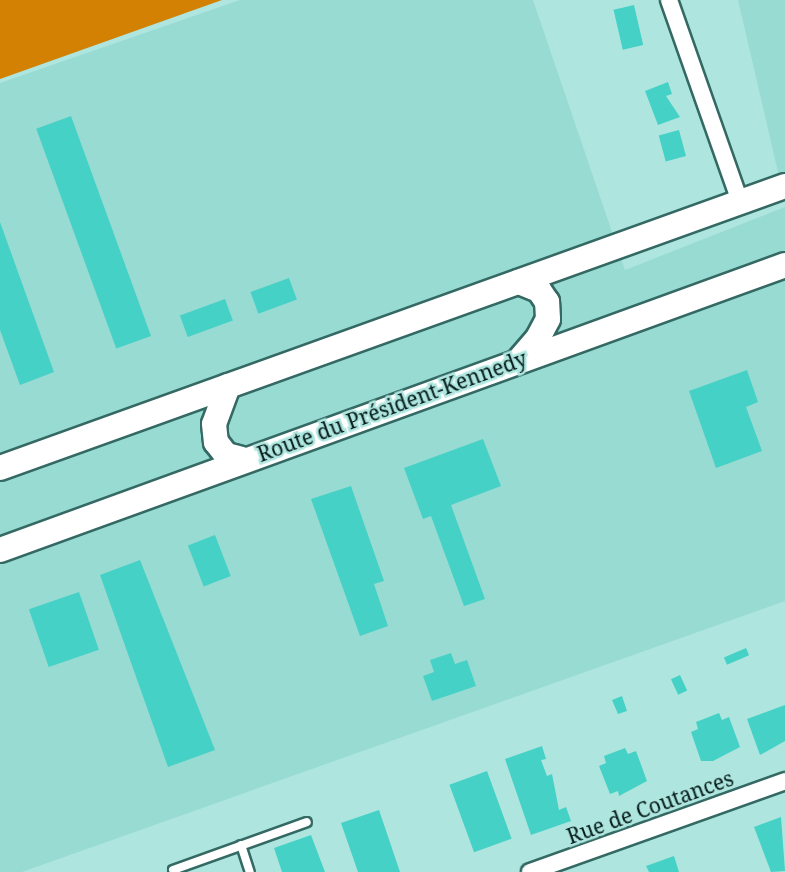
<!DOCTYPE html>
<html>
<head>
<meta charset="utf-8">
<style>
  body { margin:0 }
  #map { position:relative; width:785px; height:872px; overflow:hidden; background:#aee6df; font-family:"Noto Serif",serif }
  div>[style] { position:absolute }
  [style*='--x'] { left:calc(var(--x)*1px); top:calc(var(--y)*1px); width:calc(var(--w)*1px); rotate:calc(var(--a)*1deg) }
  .built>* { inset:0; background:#98dbd3 }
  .forest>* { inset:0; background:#d28103 }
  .building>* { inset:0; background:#45d1c5; transform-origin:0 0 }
  .roads { filter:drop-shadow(2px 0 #346964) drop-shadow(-2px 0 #346964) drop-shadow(0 2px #346964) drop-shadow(0 -2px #346964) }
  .lane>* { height:8px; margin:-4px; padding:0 4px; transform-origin:4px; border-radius:4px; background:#fff }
  .street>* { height:16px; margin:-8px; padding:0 8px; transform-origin:8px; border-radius:8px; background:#fff }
  .primary>* { height:24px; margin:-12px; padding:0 12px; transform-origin:12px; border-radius:12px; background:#fff }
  span { translate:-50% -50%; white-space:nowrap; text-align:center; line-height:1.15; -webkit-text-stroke:5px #aee6df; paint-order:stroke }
  .street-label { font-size:21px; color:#051b19 }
</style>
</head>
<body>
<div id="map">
  <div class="built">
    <i style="clip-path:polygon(240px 0,533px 0,625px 270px,785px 207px,785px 601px,22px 872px,0 872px,0 83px)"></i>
    <i style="clip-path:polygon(738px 0,785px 0,785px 202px)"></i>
  </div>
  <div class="forest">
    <i style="clip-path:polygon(0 0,222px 0,0 79px)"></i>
  </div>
  <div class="building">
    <i style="left:634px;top:5px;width:41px;height:21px;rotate:77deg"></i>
    <i style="clip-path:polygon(668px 82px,672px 94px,666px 96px,680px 117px,658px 125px,645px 91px)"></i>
    <i style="left:71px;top:116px;width:234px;height:37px;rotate:70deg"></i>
    <i style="left:679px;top:130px;width:27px;height:21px;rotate:75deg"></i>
    <i style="clip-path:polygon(0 222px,54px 372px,20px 385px,0 330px)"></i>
    <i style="left:289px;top:278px;width:23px;height:41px;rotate:70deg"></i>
    <i style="left:225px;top:299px;width:23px;height:48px;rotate:70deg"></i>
    <i style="clip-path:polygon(747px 370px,758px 402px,746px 407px,762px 451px,716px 468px,689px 391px)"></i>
    <i style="clip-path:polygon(483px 439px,501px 486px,451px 505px,485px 599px,464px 606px,431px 516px,423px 519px,404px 468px)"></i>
    <i style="clip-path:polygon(351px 486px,384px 581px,374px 584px,388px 626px,360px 636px,311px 499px)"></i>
    <i style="left:215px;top:535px;width:44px;height:29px;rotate:69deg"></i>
    <i style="clip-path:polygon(140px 560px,215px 750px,168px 767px,100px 575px)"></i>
    <i style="left:79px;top:592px;width:61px;height:53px;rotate:71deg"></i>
    <i style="left:746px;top:648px;width:8px;height:24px;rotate:67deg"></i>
    <i style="clip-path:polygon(451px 653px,455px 664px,467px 660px,476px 686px,432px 701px,423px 676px,434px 672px,430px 660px)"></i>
    <i style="left:680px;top:675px;width:17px;height:10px;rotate:65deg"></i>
    <i style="clip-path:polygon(622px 696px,627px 711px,618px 714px,612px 700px)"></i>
    <i style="clip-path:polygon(785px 705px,785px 741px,760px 755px,747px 719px)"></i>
    <i style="clip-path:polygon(719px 713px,722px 720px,729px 717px,740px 747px,713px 761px,701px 761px,691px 732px,698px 729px,696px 722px)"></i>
    <i style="clip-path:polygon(542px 746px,546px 759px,541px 760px,547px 776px,552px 774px,559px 810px,566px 807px,571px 821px,531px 835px,505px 759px)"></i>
    <i style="clip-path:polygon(625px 748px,628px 754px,636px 751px,647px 781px,619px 796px,618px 791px,610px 794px,599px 766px,606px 763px,604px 756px)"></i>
    <i style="left:487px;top:771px;width:72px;height:40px;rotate:70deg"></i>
    <i style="clip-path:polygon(379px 810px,400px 872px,358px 872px,341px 823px)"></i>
    <i style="clip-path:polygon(781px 817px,785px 871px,771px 872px,754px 827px)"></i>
    <i style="clip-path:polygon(311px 835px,325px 872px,282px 872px,274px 848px)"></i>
    <i style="clip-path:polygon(674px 856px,679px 872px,649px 872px,646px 866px)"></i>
  </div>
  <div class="roads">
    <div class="lane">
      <i style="--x:241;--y:845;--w:28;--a:72"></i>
      <i style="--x:173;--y:870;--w:142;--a:-19.7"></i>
    </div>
    <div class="street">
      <i style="--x:669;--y:0;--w:214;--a:70.6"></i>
      <i style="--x:530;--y:872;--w:271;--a:-19.6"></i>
    </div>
    <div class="primary">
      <i style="--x:519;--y:360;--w:29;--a:-49"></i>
      <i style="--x:538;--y:338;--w:21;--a:-62"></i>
      <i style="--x:548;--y:319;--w:17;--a:-93"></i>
      <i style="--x:547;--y:302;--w:14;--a:-124"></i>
      <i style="--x:539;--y:290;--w:22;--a:-158"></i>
      <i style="--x:228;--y:386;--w:40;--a:110.2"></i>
      <i style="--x:214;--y:424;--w:18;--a:84"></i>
      <i style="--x:216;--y:442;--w:16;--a:52"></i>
      <i style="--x:226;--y:455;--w:16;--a:14"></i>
      <i style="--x:0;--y:468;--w:834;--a:-19.76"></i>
      <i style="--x:0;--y:550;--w:835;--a:-19.95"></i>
    </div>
  </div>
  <div class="street-label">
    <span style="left:392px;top:406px;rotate:-20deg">Route du Président-Kennedy</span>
    <span style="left:650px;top:807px;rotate:-20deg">Rue de Coutances</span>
  </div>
</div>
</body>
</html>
